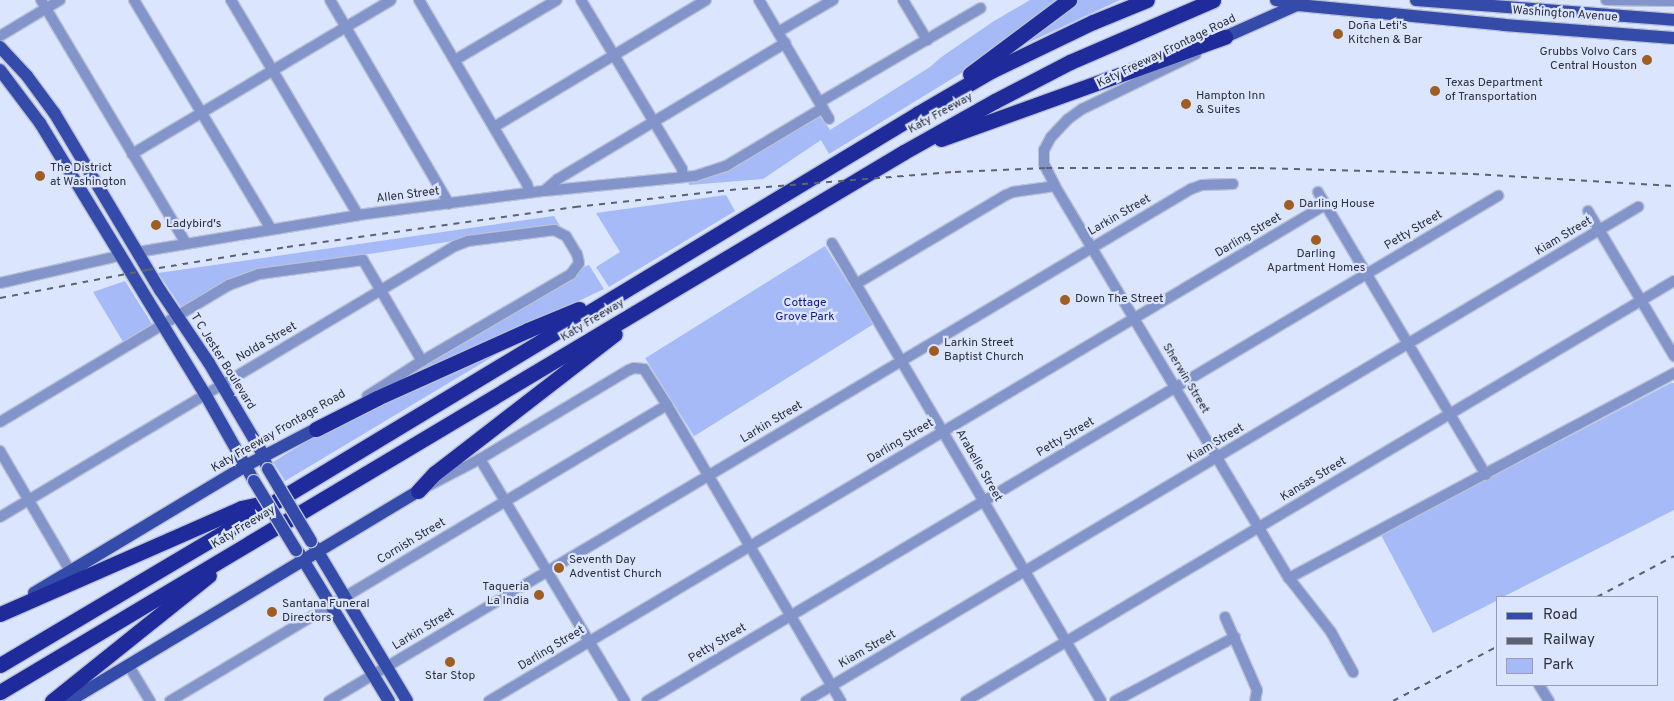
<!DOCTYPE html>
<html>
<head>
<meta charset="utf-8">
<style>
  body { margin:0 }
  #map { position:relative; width:1674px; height:701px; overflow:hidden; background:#dce5fe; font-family:Overpass,sans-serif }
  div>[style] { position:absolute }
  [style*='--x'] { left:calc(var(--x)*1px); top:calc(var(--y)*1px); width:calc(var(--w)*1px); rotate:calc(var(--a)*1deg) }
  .green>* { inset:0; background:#a5baf6; transform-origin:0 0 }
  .roads { filter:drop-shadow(1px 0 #b9c1d7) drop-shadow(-1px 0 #b9c1d7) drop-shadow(0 1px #b9c1d7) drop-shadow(0 -1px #b9c1d7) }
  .minor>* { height:10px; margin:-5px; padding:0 5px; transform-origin:5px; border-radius:5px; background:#8294c9 }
  .major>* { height:12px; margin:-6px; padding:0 6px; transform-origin:6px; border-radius:6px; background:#354ba9 }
  .highway>* { height:15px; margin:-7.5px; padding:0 7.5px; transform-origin:7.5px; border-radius:7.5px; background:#1f2b9b }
  .rail>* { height:2px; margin-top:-1px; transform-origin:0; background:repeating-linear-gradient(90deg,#5d6272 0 6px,transparent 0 12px) }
  .bridges { filter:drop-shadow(1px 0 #b9c1d7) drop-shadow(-1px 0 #b9c1d7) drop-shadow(0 1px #b9c1d7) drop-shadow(0 -1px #b9c1d7) }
  .major-bridge>* { height:12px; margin:-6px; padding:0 6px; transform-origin:6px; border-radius:6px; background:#354ba9 }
  .dots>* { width:14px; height:14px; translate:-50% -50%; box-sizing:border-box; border:2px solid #dce5fe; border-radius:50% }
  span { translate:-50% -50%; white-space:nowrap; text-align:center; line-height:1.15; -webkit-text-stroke:4.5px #dce5fe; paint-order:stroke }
  .street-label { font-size:12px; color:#2d313d }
  .poi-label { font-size:12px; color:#2d313d }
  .left { translate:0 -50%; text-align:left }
  .right { translate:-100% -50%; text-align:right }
  .park-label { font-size:12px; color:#141b75 }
  .legend { position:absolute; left:1496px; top:596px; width:162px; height:90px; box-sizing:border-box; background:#dce5fe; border:1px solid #969db1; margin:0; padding:6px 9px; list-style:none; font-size:15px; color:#2d313d }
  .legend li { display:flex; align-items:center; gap:10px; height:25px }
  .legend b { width:25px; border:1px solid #969db1 }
</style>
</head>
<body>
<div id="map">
  <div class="green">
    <i style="clip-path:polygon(1030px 0,1063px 0,986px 58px,829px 154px,821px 140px,763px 179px,689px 185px,688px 180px,820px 115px,830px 130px,930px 67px,940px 58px,994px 21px)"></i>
    <i style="clip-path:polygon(1076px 0,1120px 0,1019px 47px)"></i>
    <i style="clip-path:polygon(726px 195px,735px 211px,609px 287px,596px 267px,620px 252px,596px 213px)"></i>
    <i style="clip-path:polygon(554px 216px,562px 229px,466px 239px,260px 271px,235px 278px,181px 307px,158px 273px)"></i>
    <i style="left:825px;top:246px;width:92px;height:212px;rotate:58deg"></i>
    <i style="clip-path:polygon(589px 265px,604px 289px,412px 380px,410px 375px,571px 278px,581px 268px)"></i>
    <i style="clip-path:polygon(125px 281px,152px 324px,125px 345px,93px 292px)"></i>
    <i style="clip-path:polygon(517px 342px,285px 481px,273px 462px,330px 427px)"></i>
    <i style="clip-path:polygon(1671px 383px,1674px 383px,1674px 510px,1503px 597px,1498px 597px,1498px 600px,1433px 633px,1381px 535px)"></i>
  </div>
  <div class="roads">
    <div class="minor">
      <i style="--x:41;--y:0;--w:282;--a:59.2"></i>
      <i style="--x:134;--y:0;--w:267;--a:59.1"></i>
      <i style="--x:231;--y:0;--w:250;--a:59.4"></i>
      <i style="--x:330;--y:0;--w:236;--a:59.7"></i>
      <i style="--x:419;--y:0;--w:213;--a:59.6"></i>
      <i style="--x:527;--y:184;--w:9;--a:72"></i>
      <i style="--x:581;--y:0;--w:197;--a:59.1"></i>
      <i style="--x:682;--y:169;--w:8;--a:83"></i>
      <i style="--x:759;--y:0;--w:138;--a:59.5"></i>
      <i style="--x:903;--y:0;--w:47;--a:59"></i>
      <i style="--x:1606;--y:0;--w:68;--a:0.8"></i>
      <i style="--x:778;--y:32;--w:64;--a:-30.2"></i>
      <i style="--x:0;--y:36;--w:70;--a:-31"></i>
      <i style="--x:1196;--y:54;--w:127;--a:154.2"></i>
      <i style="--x:1082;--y:109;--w:17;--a:144"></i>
      <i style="--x:1068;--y:119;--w:25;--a:133"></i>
      <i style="--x:1051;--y:137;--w:15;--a:118"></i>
      <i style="--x:1044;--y:150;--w:14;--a:90"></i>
      <i style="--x:1044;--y:164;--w:25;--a:63"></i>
      <i style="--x:1055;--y:186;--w:457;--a:59.2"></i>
      <i style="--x:1289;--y:578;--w:68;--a:52.1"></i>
      <i style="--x:1331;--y:632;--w:46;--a:61.2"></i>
      <i style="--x:455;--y:60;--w:118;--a:-30.5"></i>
      <i style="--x:820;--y:102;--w:186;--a:-30.3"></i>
      <i style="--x:494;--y:127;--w:247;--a:-30.9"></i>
      <i style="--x:132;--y:154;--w:301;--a:-30.7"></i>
      <i style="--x:544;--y:191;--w:18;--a:-41"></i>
      <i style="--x:558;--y:179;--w:265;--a:-30.9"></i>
      <i style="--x:1318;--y:192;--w:329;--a:59.3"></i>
      <i style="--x:1588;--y:211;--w:169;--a:59.3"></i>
      <i style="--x:832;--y:243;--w:531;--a:59.57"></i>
      <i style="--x:138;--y:252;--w:223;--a:-9.5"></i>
      <i style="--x:358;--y:215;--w:188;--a:-7.4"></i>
      <i style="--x:544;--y:191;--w:152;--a:-5.7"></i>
      <i style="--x:695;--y:176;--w:33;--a:-18"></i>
      <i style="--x:726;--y:166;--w:113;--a:-30.9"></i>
      <i style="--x:0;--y:283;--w:122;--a:-12.8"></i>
      <i style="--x:856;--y:284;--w:174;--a:-30.7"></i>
      <i style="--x:1006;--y:195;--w:8;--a:-23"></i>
      <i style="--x:1013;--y:192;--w:42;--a:-8.1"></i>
      <i style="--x:0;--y:422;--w:267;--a:-30.9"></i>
      <i style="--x:229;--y:285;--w:32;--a:-20"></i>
      <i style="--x:259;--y:274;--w:105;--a:-7.7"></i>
      <i style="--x:363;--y:260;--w:117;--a:59.7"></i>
      <i style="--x:0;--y:451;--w:139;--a:59.7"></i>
      <i style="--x:480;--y:459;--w:282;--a:59.1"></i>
      <i style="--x:426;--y:487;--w:61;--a:-27.4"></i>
      <i style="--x:480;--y:459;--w:174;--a:-30.9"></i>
      <i style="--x:629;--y:370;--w:5;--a:-22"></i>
      <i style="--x:634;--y:368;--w:10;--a:6"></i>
      <i style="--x:644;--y:369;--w:43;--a:57.4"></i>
      <i style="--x:667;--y:405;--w:343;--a:59.6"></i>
      <i style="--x:0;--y:517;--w:530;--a:-30.78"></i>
      <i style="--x:455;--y:246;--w:14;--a:-21"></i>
      <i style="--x:468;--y:241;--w:87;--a:-7.3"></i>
      <i style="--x:554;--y:230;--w:13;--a:27"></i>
      <i style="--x:566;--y:236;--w:21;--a:59"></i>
      <i style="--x:577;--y:254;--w:9;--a:77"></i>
      <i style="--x:579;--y:263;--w:14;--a:126"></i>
      <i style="--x:571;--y:274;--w:173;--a:149.7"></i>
      <i style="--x:422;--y:361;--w:65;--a:147.5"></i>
      <i style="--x:1289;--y:578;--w:436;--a:-28"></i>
      <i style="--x:1225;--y:617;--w:80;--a:66.3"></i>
      <i style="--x:1257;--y:690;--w:11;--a:100"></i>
      <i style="--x:129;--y:666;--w:41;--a:59"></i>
      <i style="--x:1539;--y:685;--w:19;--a:58"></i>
      <i style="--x:170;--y:701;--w:578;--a:-30.78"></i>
      <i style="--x:329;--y:701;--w:1003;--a:-30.71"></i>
      <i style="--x:1191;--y:189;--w:12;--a:-20"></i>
      <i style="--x:1202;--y:185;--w:31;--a:-2"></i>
      <i style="--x:489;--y:701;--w:972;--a:-30.68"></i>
      <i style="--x:647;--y:701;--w:990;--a:-30.69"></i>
      <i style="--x:806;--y:701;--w:968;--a:-30.7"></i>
      <i style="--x:966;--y:701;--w:823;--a:-30.68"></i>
      <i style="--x:1115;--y:701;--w:136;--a:-28.1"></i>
    </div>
    <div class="major">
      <i style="--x:1276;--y:0;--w:23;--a:13"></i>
      <i style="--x:1298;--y:5;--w:207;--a:5.5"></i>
      <i style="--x:1504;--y:25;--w:170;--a:4.4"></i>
      <i style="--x:1416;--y:0;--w:259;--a:4.4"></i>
      <i style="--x:1225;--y:37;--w:81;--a:-24"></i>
      <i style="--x:0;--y:47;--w:40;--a:47"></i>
      <i style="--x:27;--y:76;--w:47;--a:53.6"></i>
      <i style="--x:55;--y:114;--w:205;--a:59.2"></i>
      <i style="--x:160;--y:290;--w:88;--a:56.1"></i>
      <i style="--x:209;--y:363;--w:102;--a:59.4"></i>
      <i style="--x:261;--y:451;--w:19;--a:69"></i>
      <i style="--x:0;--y:70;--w:66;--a:53"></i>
      <i style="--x:40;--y:123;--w:317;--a:58.7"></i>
      <i style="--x:205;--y:394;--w:100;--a:60.6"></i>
      <i style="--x:315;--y:547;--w:179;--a:59.1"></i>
      <i style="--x:299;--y:553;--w:173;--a:58.7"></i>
      <i style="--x:34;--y:593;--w:249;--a:-31"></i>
      <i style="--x:247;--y:465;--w:78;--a:-27.6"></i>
      <i style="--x:69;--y:701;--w:407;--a:-31"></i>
    </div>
    <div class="highway">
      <i style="--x:970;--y:74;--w:124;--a:-36.8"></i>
      <i style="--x:941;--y:139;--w:302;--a:-19.8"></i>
      <i style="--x:316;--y:429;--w:68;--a:-26.9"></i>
      <i style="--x:377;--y:398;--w:166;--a:-24.2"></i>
      <i style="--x:528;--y:330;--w:55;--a:-22.4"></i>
      <i style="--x:418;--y:491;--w:25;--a:-47"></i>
      <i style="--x:435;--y:473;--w:227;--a:-37.7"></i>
      <i style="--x:0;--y:614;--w:263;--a:-23.7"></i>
      <i style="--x:241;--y:508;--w:25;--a:-12"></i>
      <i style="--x:0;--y:665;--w:323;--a:-30.7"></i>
      <i style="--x:278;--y:500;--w:747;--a:-31.13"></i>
      <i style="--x:917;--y:114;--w:86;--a:-30.2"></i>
      <i style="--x:991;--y:71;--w:113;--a:-25.7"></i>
      <i style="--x:1093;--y:22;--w:58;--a:-22.2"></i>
      <i style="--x:0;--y:692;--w:1053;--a:-30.85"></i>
      <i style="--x:904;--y:152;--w:104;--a:-29.3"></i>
      <i style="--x:995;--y:101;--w:85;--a:-27.5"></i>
      <i style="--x:1070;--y:62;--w:156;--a:-23.4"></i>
      <i style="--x:52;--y:701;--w:201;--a:-38.7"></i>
    </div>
  </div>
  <div class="rail">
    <i style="--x:0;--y:298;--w:150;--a:-10.8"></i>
    <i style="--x:147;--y:270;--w:142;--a:-9.3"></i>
    <i style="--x:287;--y:247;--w:291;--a:-7.9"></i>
    <i style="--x:575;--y:207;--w:168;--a:-6.2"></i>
    <i style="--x:742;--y:189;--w:214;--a:-4.6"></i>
    <i style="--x:955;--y:172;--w:91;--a:-2.5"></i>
    <i style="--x:1046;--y:168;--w:212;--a:0"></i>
    <i style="--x:1258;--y:168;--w:215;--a:1.6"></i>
    <i style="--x:1473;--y:174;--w:201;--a:3.4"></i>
    <i style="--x:1597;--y:597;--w:87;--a:-28"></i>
    <i style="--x:1393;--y:701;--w:119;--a:-27.6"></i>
  </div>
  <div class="bridges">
    <div class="major-bridge">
      <i style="--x:268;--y:469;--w:84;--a:59.2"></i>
      <i style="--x:254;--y:481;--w:81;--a:58.7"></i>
    </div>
  </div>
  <div class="dots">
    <i style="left:1338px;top:34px;background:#9d5e25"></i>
    <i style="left:1647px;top:60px;background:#9d5e25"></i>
    <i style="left:1435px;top:91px;background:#9d5e25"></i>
    <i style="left:1186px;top:104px;background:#9d5e25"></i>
    <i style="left:40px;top:176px;background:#9d5e25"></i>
    <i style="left:1289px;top:205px;background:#9d5e25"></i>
    <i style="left:156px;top:225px;background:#9d5e25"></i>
    <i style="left:1316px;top:240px;background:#9d5e25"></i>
    <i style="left:1065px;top:300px;background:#9d5e25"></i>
    <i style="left:934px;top:351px;background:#9d5e25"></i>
    <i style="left:559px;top:568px;background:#9d5e25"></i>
    <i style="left:539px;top:595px;background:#9d5e25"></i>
    <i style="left:272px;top:612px;background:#9d5e25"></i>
    <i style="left:450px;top:662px;background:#9d5e25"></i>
  </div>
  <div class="street-label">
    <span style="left:1565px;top:15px;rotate:4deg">Washington Avenue</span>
    <span style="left:1167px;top:52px;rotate:-26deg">Katy Freeway Frontage Road</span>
    <span style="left:941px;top:114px;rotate:-29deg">Katy Freeway</span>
    <span style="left:408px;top:196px;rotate:-7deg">Allen Street</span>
    <span style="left:1120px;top:216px;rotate:-30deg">Larkin Street</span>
    <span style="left:1414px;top:231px;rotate:-31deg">Petty Street</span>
    <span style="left:1249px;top:236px;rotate:-31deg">Darling Street</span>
    <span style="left:1564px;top:237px;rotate:-31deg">Kiam Street</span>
    <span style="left:593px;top:321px;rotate:-31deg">Katy Freeway</span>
    <span style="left:267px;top:343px;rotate:-30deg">Nolda Street</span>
    <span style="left:222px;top:362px;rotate:58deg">T C Jester Boulevard</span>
    <span style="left:1185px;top:379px;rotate:59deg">Sherwin Street</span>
    <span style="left:772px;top:423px;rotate:-31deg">Larkin Street</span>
    <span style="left:279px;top:432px;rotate:-30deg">Katy Freeway Frontage Road</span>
    <span style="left:1066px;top:438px;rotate:-31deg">Petty Street</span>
    <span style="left:901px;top:442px;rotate:-31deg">Darling Street</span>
    <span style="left:1216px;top:444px;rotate:-31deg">Kiam Street</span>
    <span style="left:978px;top:466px;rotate:60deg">Arabelle Street</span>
    <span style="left:1314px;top:480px;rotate:-31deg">Kansas Street</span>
    <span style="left:244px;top:528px;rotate:-31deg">Katy Freeway</span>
    <span style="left:412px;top:542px;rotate:-31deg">Cornish Street</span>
    <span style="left:424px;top:630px;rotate:-31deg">Larkin Street</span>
    <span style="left:718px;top:644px;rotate:-31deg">Petty Street</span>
    <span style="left:552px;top:649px;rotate:-31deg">Darling Street</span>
    <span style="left:868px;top:650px;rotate:-30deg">Kiam Street</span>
  </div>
  <div class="poi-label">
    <span class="left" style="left:1348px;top:34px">Doña Leti's<br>Kitchen &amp; Bar</span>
    <span class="right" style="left:1637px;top:60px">Grubbs Volvo Cars<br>Central Houston</span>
    <span class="left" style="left:1445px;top:91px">Texas Department<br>of Transportation</span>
    <span class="left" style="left:1196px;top:104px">Hampton Inn<br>&amp; Suites</span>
    <span class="left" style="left:50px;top:176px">The District<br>at Washington</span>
    <span class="left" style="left:1299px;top:205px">Darling House</span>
    <span class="left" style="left:166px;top:225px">Ladybird's</span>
    <span style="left:1316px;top:262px">Darling<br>Apartment Homes</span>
    <span class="left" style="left:1075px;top:300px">Down The Street</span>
    <span class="left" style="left:944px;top:351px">Larkin Street<br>Baptist Church</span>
    <span class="left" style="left:569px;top:568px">Seventh Day<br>Adventist Church</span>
    <span class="right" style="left:529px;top:595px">Taqueria<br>La India</span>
    <span class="left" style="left:282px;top:612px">Santana Funeral<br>Directors</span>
    <span style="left:450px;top:677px">Star Stop</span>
  </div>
  <div class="park-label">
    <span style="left:805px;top:311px">Cottage<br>Grove Park</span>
  </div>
  <ul class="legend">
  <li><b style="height:6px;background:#354ba9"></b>Road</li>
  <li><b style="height:6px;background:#5d6272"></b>Railway</li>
  <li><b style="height:14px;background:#a5baf6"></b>Park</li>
  </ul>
</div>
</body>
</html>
